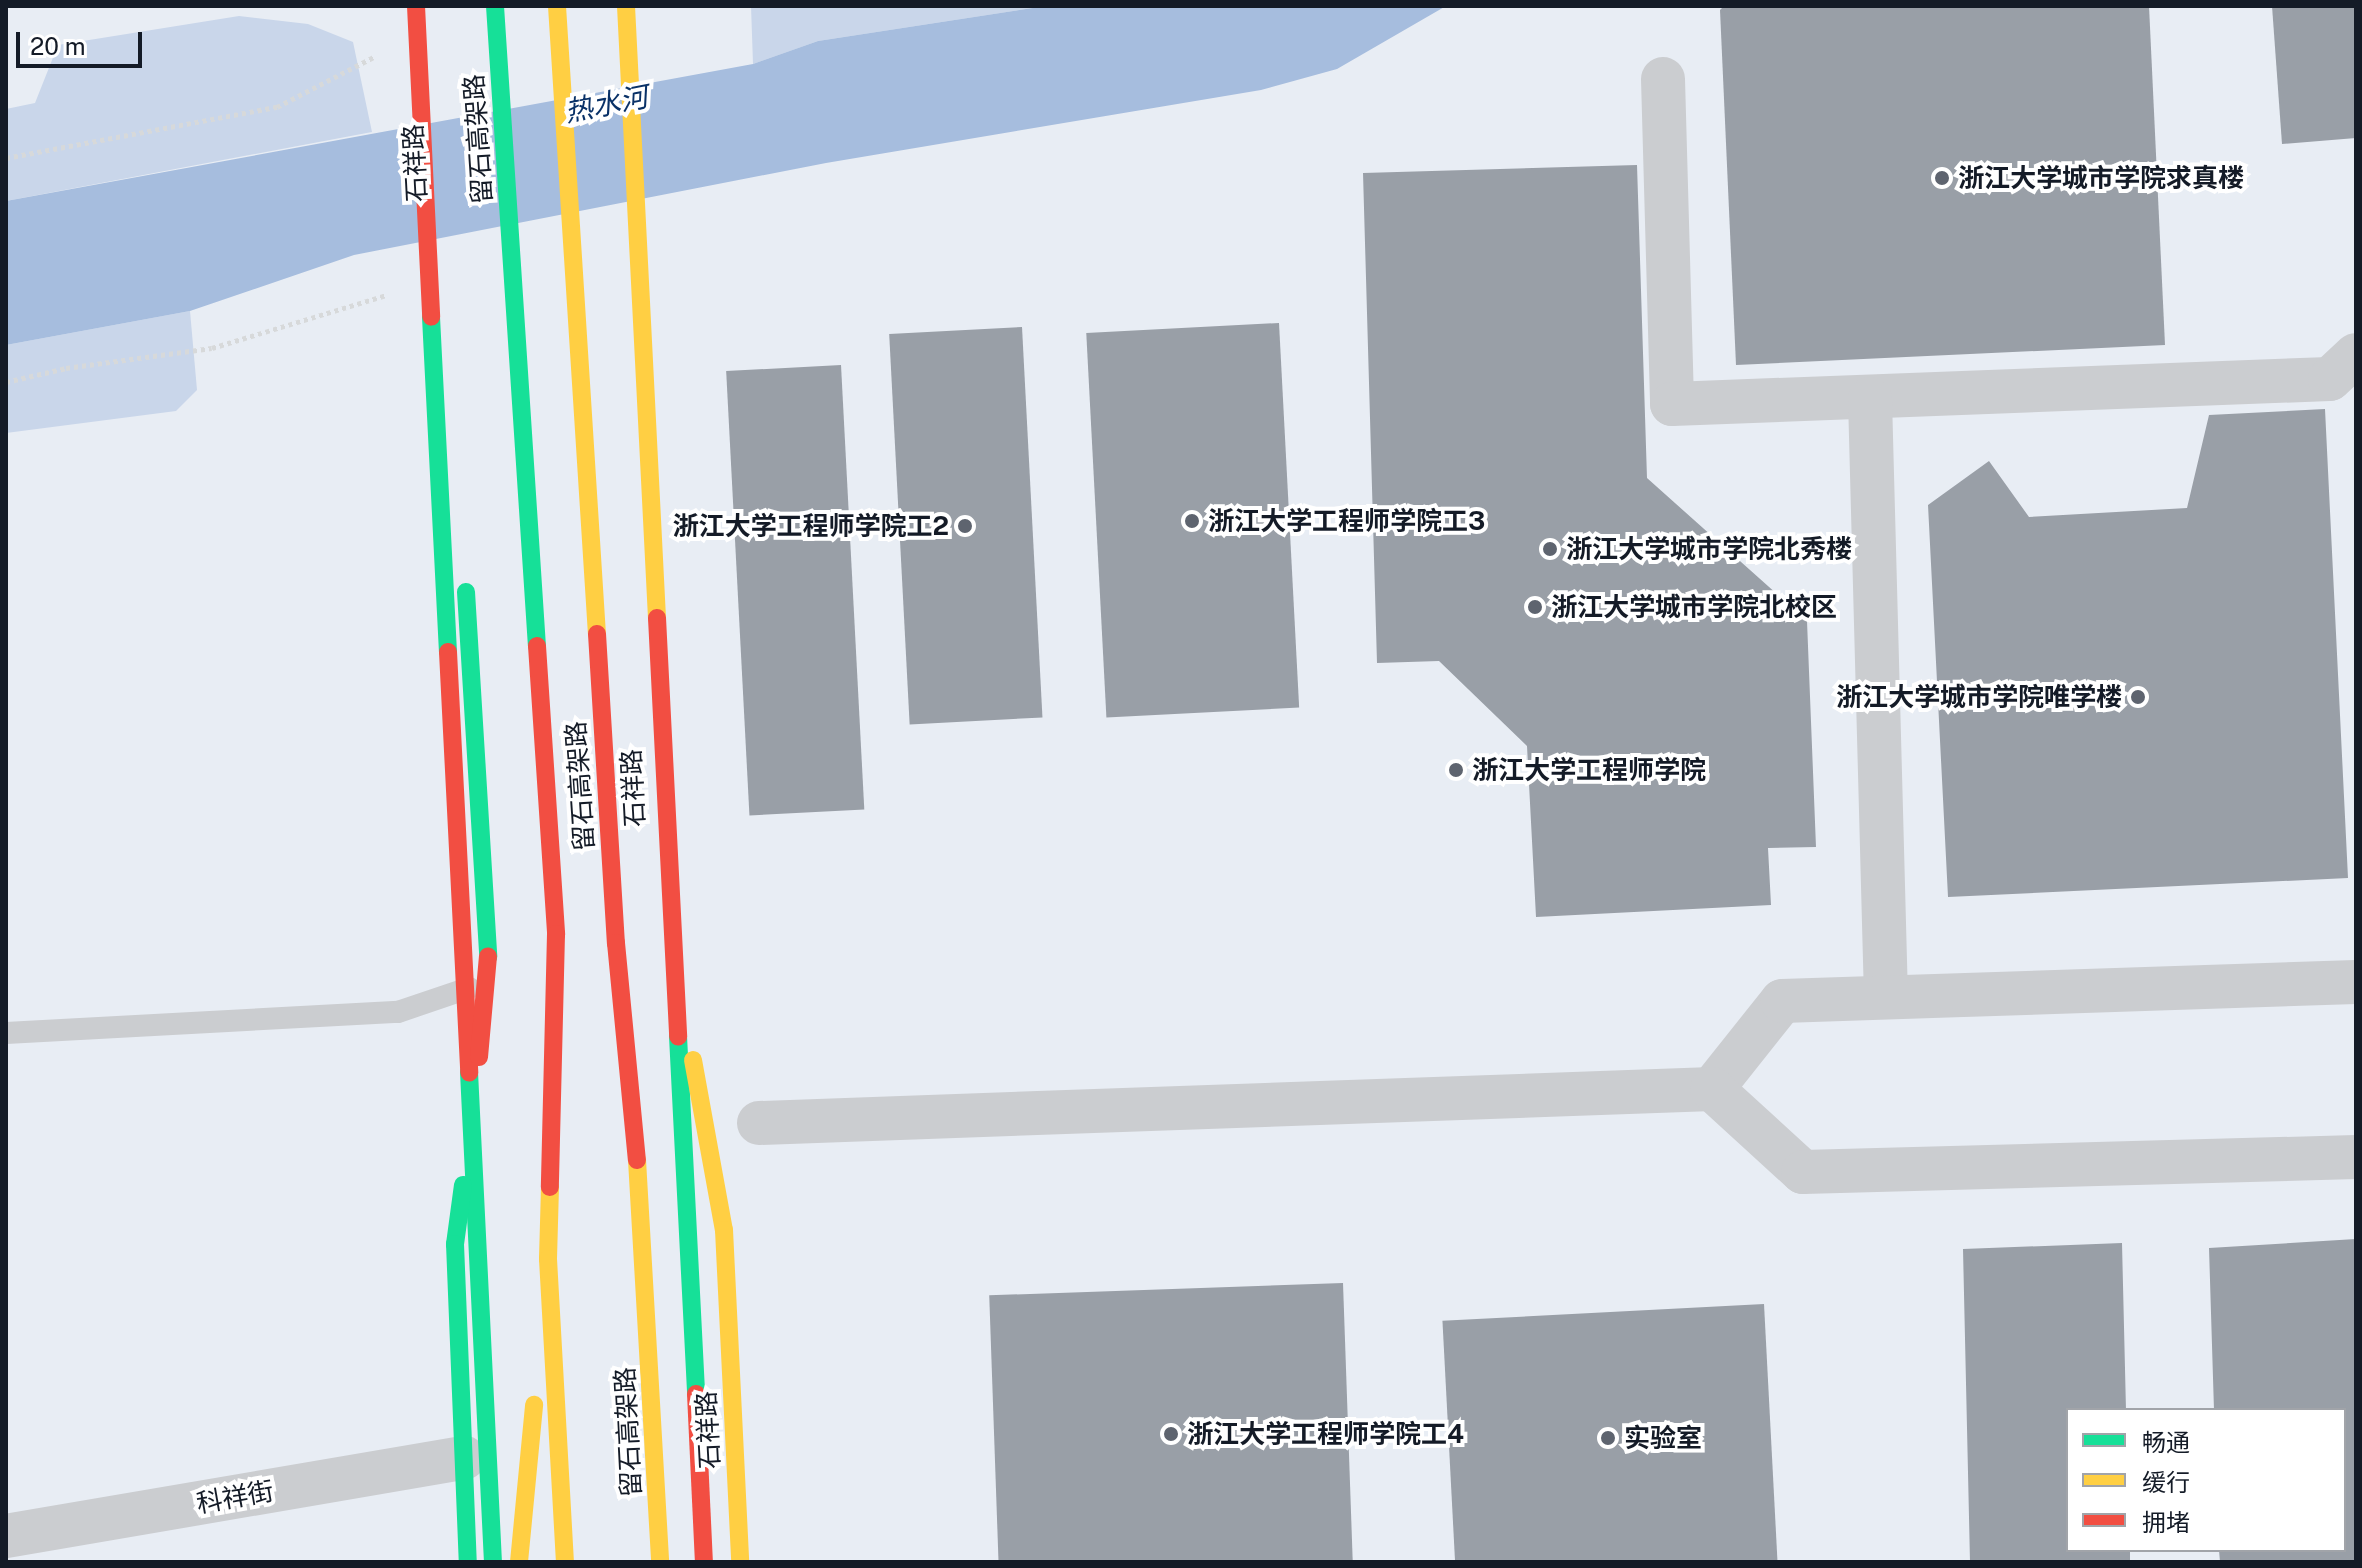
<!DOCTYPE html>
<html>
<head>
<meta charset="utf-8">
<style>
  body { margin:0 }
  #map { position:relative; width:2362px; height:1568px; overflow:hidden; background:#e8edf4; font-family:"Public Sans","Noto Sans SC",sans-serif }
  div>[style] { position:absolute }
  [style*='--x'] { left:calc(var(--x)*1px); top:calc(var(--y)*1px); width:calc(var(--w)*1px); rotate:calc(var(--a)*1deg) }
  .green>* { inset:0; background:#c9d6ea }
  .water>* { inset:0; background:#a6bdde }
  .building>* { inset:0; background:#999fa7; transform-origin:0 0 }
  .path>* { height:5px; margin-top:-2.5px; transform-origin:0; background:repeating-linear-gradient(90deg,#d7d9da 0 4px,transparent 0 8px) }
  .lane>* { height:22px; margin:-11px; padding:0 11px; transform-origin:11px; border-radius:11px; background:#cbcdd0 }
  .street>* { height:44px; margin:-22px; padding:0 22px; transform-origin:22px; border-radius:22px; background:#cbcdd0 }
  .fast>* { height:18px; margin:-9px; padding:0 9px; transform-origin:9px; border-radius:9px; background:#16e098 }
  .slow>* { height:18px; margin:-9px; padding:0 9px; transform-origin:9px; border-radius:9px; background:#ffcf43 }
  .jam>* { height:18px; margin:-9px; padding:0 9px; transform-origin:9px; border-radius:9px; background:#f24e42 }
  .dots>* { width:22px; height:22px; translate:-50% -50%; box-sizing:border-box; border:4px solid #fff; border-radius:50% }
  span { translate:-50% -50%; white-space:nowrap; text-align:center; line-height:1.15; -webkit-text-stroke:8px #fff; paint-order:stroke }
  .street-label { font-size:26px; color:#141b27 }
  .poi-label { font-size:26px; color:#141b27; font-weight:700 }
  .left { translate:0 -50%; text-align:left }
  .right { translate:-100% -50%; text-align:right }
  .water-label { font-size:28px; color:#093167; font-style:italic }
  .frame { position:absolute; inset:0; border:8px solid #141b27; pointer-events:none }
  .legend { position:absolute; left:2066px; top:1408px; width:280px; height:144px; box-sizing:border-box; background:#fff; border:2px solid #a1a4a9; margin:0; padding:10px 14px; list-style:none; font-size:24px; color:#141b27 }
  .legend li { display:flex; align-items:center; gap:16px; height:40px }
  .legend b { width:40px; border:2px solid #a1a4a9 }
  .scale { position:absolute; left:16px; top:32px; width:126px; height:36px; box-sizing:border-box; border:4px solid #141b27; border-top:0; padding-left:10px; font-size:24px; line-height:28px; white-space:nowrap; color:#141b27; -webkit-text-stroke:6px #fff; paint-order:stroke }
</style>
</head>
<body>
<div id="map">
  <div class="green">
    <i style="clip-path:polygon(751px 6px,1046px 6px,818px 41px,753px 64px)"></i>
    <i style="clip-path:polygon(239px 16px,308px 24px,353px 42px,372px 132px,6px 201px,6px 109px,35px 103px,58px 45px)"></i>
    <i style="clip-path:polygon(190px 311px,197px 390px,176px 411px,6px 433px,6px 345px)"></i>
  </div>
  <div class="water">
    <i style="clip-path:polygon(1046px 6px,1446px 6px,1337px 69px,1261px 90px,826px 163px,354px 255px,190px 311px,6px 345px,6px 201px,753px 64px,818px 41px)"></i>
  </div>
  <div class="building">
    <i style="clip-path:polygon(1724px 6px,2149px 6px,2165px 345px,1736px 365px,1720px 10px)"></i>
    <i style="clip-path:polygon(2272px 6px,2356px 6px,2356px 138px,2282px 144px)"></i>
    <i style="clip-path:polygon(1637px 165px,1647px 478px,1807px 621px,1816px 847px,1768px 848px,1771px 905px,1536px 917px,1527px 746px,1439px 661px,1377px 663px,1363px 173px)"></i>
    <i style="left:1279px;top:323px;width:385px;height:193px;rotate:87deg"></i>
    <i style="left:1022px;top:327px;width:391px;height:133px;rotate:87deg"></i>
    <i style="left:841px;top:365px;width:445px;height:115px;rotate:87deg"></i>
    <i style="clip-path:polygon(2325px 409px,2348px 878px,1948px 897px,1928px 505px,1989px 461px,2029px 517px,2187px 508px,2209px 415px)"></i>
    <i style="clip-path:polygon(2356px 1239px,2356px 1562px,2220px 1562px,2219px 1550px,2344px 1550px,2344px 1410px,2214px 1410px,2209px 1248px)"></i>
    <i style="clip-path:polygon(2122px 1243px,2126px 1410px,2068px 1410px,2068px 1550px,2130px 1550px,2130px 1562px,1970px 1562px,1963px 1249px)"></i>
    <i style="left:1343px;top:1283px;width:279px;height:354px;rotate:88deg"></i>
    <i style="left:1764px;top:1304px;width:258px;height:322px;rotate:87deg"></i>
  </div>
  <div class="path">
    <i style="--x:6;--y:158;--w:276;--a:-10.7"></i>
    <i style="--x:277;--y:107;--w:111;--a:-27.3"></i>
    <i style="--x:6;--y:382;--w:62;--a:-13.1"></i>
    <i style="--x:66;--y:368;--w:147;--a:-7.8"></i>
    <i style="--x:212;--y:348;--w:182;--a:-16.9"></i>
  </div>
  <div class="lane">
    <i style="--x:6;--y:1033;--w:393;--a:-3.1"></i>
    <i style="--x:398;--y:1012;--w:75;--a:-18.7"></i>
  </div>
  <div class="street">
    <i style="--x:1663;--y:79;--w:325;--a:88.4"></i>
    <i style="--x:1672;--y:404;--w:658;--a:-2.18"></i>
    <i style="--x:2330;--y:379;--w:35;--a:-43"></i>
    <i style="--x:1870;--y:399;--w:598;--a:88.47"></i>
    <i style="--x:1712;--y:1089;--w:112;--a:-51.5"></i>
    <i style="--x:1782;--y:1001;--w:574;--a:-1.9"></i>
    <i style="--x:759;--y:1123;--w:954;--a:-2.04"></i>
    <i style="--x:1712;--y:1089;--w:123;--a:42.4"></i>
    <i style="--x:1803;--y:1172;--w:553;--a:-1.55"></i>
    <i style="--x:6;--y:1536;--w:465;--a:-9.7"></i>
  </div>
  <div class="fast">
    <i style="--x:495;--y:6;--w:641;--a:86.25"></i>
    <i style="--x:431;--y:317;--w:335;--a:87.1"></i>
    <i style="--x:466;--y:592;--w:365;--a:86.5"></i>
    <i style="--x:678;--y:1036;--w:358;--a:87.1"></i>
    <i style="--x:469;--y:1072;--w:491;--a:87.2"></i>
    <i style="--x:463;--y:1185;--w:60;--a:97.7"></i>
    <i style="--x:455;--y:1244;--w:318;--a:87.7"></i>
  </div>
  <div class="slow">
    <i style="--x:557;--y:6;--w:629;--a:86.36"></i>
    <i style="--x:626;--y:6;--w:613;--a:87.1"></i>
    <i style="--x:693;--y:1060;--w:173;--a:79.7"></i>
    <i style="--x:724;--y:1230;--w:332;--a:87.2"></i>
    <i style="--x:637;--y:1160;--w:403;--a:86.7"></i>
    <i style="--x:550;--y:1187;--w:72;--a:91.6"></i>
    <i style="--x:548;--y:1259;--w:303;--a:86.8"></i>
    <i style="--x:519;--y:1562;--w:158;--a:-84.5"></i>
  </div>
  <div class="jam">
    <i style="--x:416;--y:6;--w:311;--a:87.2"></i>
    <i style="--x:657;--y:618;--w:419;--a:87.1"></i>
    <i style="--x:597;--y:634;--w:310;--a:86.5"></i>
    <i style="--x:616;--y:943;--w:218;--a:84.5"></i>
    <i style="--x:537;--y:646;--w:289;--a:86.2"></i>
    <i style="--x:556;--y:934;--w:253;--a:91.4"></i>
    <i style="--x:448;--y:652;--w:421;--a:87.1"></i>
    <i style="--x:479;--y:1057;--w:101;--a:-84.9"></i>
    <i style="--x:696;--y:1394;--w:168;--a:87.3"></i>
  </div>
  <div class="dots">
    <i style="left:1942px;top:178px;background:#5e646f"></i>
    <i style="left:1192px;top:521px;background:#5e646f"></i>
    <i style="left:965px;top:526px;background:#5e646f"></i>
    <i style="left:1550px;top:549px;background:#5e646f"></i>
    <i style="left:1535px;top:607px;background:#5e646f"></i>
    <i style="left:2138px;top:697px;background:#5e646f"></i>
    <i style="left:1456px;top:770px;background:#5e646f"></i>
    <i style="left:1171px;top:1434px;background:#5e646f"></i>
    <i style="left:1608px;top:1438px;background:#5e646f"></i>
  </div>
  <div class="street-label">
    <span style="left:478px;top:139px;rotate:-94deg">留石高架路</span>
    <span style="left:415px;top:163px;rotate:-93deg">石祥路</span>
    <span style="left:580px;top:786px;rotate:-94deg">留石高架路</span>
    <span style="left:633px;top:788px;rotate:-93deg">石祥路</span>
    <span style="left:708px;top:1430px;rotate:-93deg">石祥路</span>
    <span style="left:628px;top:1432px;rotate:-93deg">留石高架路</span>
    <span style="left:235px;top:1497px;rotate:-10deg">科祥街</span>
  </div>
  <div class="poi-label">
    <span class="left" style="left:1958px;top:178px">浙江大学城市学院求真楼</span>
    <span class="left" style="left:1208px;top:521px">浙江大学工程师学院工3</span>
    <span class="right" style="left:949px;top:526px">浙江大学工程师学院工2</span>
    <span class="left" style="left:1566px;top:549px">浙江大学城市学院北秀楼</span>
    <span class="left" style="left:1551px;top:607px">浙江大学城市学院北校区</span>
    <span class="right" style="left:2122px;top:697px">浙江大学城市学院唯学楼</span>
    <span class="left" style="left:1472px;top:770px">浙江大学工程师学院</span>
    <span class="left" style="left:1187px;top:1434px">浙江大学工程师学院工4</span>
    <span class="left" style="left:1624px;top:1438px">实验室</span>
  </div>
  <div class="water-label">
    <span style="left:606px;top:104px;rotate:-11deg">热水河</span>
  </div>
  <div class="frame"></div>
  <ul class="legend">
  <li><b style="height:10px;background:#16e098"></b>畅通</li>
  <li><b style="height:10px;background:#ffcf43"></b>缓行</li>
  <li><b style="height:10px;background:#f24e42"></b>拥堵</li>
  </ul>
  <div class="scale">20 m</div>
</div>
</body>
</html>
